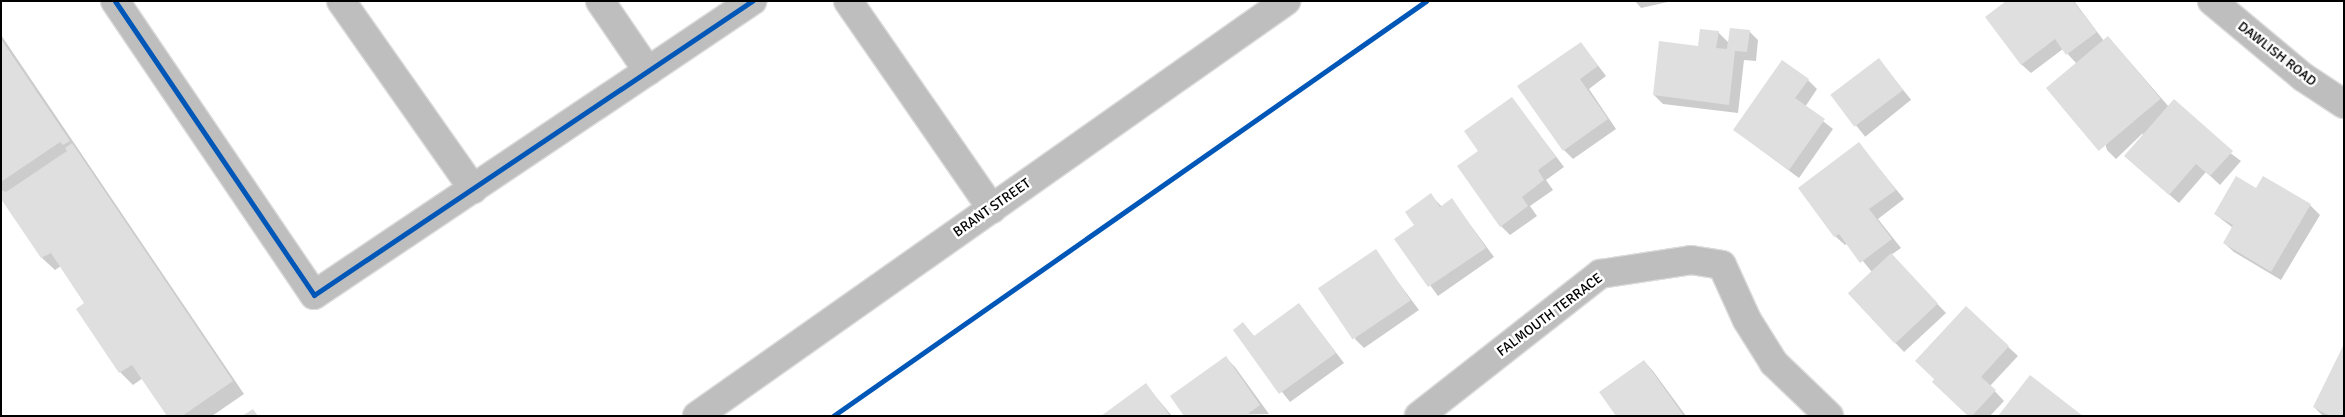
<!DOCTYPE html>
<html>
<head>
<meta charset="utf-8">
<style>
  body { margin:0 }
  #map { position:relative; width:2345px; height:417px; overflow:hidden; background:#fff; font-family:Signika,sans-serif }
  div>[style] { position:absolute }
  [style*='--x'] { left:calc(var(--x)*1px); top:calc(var(--y)*1px); width:calc(var(--w)*1px); rotate:calc(var(--a)*1deg) }
  .shadow>* { inset:0; background:#0003; transform-origin:0 0 }
  .building>* { inset:0; background:#dfdfdf; transform-origin:0 0 }
  .roads { filter:drop-shadow(1px 0 #dbdbdb) drop-shadow(-1px 0 #dbdbdb) drop-shadow(0 1px #dbdbdb) drop-shadow(0 -1px #dbdbdb) }
  .minor>* { height:28px; margin:-14px; padding:0 14px; transform-origin:14px; border-radius:14px; background:#bebebe }
  .major>* { height:28px; margin:-14px; padding:0 14px; transform-origin:14px; border-radius:14px; background:#bebebe }
  .cycleway>* { height:5px; margin:-2.5px; padding:0 2.5px; transform-origin:2.5px; border-radius:2.5px; background:#0057b8 }
  span { translate:-50% -50%; white-space:nowrap; text-align:center; line-height:1.15; -webkit-text-stroke:5px #fff; paint-order:stroke }
  .street-label { font-size:14px; color:#000 }
  .frame { position:absolute; inset:0; border:2px solid #000; pointer-events:none }
</style>
</head>
<body>
<div id="map">
  <div class="shadow">
    <i style="clip-path:polygon(1635px 1px,1672px 1px,1641px 8px)"></i>
    <i style="clip-path:polygon(2008px 1px,2074px 1px,2104px 41px,2108px 38px,2117px 47px,2169px 107px,2241px 161px,2220px 185px,2206px 172px,2179px 203px,2135px 165px,2143px 133px,2116px 159px,2107px 150px,2082px 60px,2077px 64px,2063px 49px,2031px 73px,2021px 64px)"></i>
    <i style="clip-path:polygon(1749px 31px,1758px 40px,1756px 61px,1744px 60px,1738px 113px,1663px 104px,1654px 95px,1718px 32px,1729px 43px)"></i>
    <i style="clip-path:polygon(1px 35px,244px 394px,212px 416px,168px 416px,143px 378px,133px 385px,120px 372px,78px 309px,86px 304px,61px 266px,55px 270px,42px 258px,1px 197px)"></i>
    <i style="clip-path:polygon(1581px 43px,1606px 76px,1589px 89px,1616px 129px,1573px 159px,1564px 150px)"></i>
    <i style="left:1879px;top:60px;width:51px;height:59px;rotate:51deg"></i>
    <i style="clip-path:polygon(1808px 80px,1817px 89px,1805px 107px,1833px 129px,1799px 178px,1734px 130px)"></i>
    <i style="clip-path:polygon(1512px 98px,1564px 167px,1546px 180px,1553px 190px,1530px 206px,1537px 216px,1510px 235px,1501px 226px,1480px 151px)"></i>
    <i style="clip-path:polygon(1859px 144px,1904px 199px,1878px 219px,1901px 248px,1891px 255px,1946px 313px,1904px 352px,1849px 294px,1872px 272px,1848px 243px,1845px 245px,1835px 236px)"></i>
    <i style="clip-path:polygon(2264px 178px,2310px 205px,2320px 215px,2281px 280px,2234px 252px,2224px 243px,2233px 228px,2215px 214px,2256px 190px)"></i>
    <i style="clip-path:polygon(1431px 195px,1442px 207px,1452px 200px,1494px 257px,1438px 296px,1396px 239px,1416px 225px)"></i>
    <i style="clip-path:polygon(1375px 251px,1419px 310px,1364px 348px,1355px 339px)"></i>
    <i style="clip-path:polygon(1299px 304px,1344px 363px,1290px 402px,1234px 331px,1243px 324px,1255px 337px)"></i>
    <i style="clip-path:polygon(1966px 308px,2018px 356px,1990px 386px,2004px 401px,1990px 416px,1969px 416px)"></i>
    <i style="clip-path:polygon(1226px 358px,1235px 367px,1269px 414px,1185px 416px)"></i>
    <i style="clip-path:polygon(1644px 361px,1653px 371px,1686px 416px,1618px 416px)"></i>
    <i style="clip-path:polygon(1146px 385px,1172px 416px,1103px 416px)"></i>
    <i style="clip-path:polygon(2314px 407px,2344px 416px,2323px 416px)"></i>
  </div>
  <div class="building">
    <i style="clip-path:polygon(2006px 1px,2073px 1px,2097px 32px,2066px 55px,2055px 39px,2021px 65px,1985px 17px)"></i>
    <i style="clip-path:polygon(1730px 28px,1750px 30px,1747px 52px,1735px 51px,1729px 105px,1653px 95px,1659px 41px,1698px 46px,1700px 29px,1719px 31px,1716px 48px,1727px 49px)"></i>
    <i style="left:2108px;top:36px;width:82px;height:81px;rotate:50deg"></i>
    <i style="clip-path:polygon(1px 39px,70px 141px,63px 145px,60px 142px,1px 182px)"></i>
    <i style="clip-path:polygon(1581px 42px,1598px 66px,1580px 79px,1608px 119px,1563px 151px,1517px 86px)"></i>
    <i style="left:1879px;top:58px;width:40px;height:61px;rotate:53deg"></i>
    <i style="clip-path:polygon(1782px 60px,1809px 79px,1795px 98px,1825px 119px,1789px 170px,1733px 130px)"></i>
    <i style="clip-path:polygon(1512px 97px,1556px 157px,1538px 170px,1544px 180px,1522px 197px,1528px 206px,1500px 227px,1457px 166px,1478px 151px,1464px 131px)"></i>
    <i style="clip-path:polygon(2174px 99px,2233px 151px,2210px 176px,2196px 164px,2169px 195px,2124px 156px)"></i>
    <i style="clip-path:polygon(1859px 142px,1896px 190px,1869px 209px,1892px 239px,1860px 263px,1839px 234px,1834px 237px,1798px 188px)"></i>
    <i style="clip-path:polygon(72px 143px,233px 381px,182px 416px,167px 416px,132px 365px,119px 373px,76px 309px,84px 303px,51px 253px,41px 258px,1px 199px,1px 190px,6px 192px,67px 151px,65px 148px)"></i>
    <i style="clip-path:polygon(2236px 176px,2256px 188px,2263px 176px,2311px 204px,2271px 272px,2223px 243px,2233px 225px,2214px 214px)"></i>
    <i style="clip-path:polygon(1431px 193px,1440px 207px,1452px 198px,1486px 248px,1428px 287px,1394px 239px,1414px 225px,1405px 212px)"></i>
    <i style="left:1376px;top:249px;width:62px;height:70px;rotate:56deg"></i>
    <i style="left:1891px;top:253px;width:69px;height:59px;rotate:47deg"></i>
    <i style="clip-path:polygon(1299px 303px,1336px 353px,1279px 394px,1233px 330px,1243px 322px,1254px 336px)"></i>
    <i style="clip-path:polygon(1966px 306px,2009px 346px,1981px 377px,1996px 390px,1972px 416px,1968px 416px,1932px 382px,1934px 379px,1915px 361px)"></i>
    <i style="clip-path:polygon(2344px 344px,2344px 416px,2330px 416px,2313px 407px)"></i>
    <i style="clip-path:polygon(1226px 356px,1260px 405px,1245px 416px,1184px 416px,1170px 396px)"></i>
    <i style="clip-path:polygon(1644px 360px,1684px 416px,1616px 416px,1599px 392px)"></i>
    <i style="clip-path:polygon(2030px 375px,2083px 416px,1998px 416px)"></i>
    <i style="clip-path:polygon(1146px 383px,1170px 416px,1101px 416px)"></i>
    <i style="clip-path:polygon(253px 409px,258px 416px,242px 416px)"></i>
  </div>
  <div class="roads">
    <div class="minor">
      <i style="--x:115;--y:1;--w:355;--a:55.9"></i>
      <i style="--x:314;--y:295;--w:528;--a:-33.87"></i>
      <i style="--x:341;--y:1;--w:230;--a:54.9"></i>
      <i style="--x:600;--y:1;--w:85;--a:55.6"></i>
      <i style="--x:848;--y:1;--w:253;--a:55.3"></i>
      <i style="--x:2212;--y:1;--w:119;--a:39.9"></i>
      <i style="--x:2303;--y:77;--w:49;--a:33.4"></i>
      <i style="--x:1419;--y:416;--w:230;--a:-38.1"></i>
      <i style="--x:1600;--y:274;--w:92;--a:-8.7"></i>
      <i style="--x:1691;--y:260;--w:31;--a:9"></i>
      <i style="--x:1722;--y:265;--w:60;--a:65.6"></i>
      <i style="--x:1747;--y:320;--w:51;--a:57.9"></i>
      <i style="--x:1774;--y:363;--w:76;--a:43.9"></i>
    </div>
    <div class="major">
      <i style="--x:697;--y:416;--w:721;--a:-35.17"></i>
    </div>
  </div>
  <div class="cycleway">
    <i style="--x:115;--y:1;--w:355;--a:55.9"></i>
    <i style="--x:314;--y:295;--w:528;--a:-33.87"></i>
    <i style="--x:833;--y:416;--w:724;--a:-34.99"></i>
  </div>
  <div class="street-label">
    <span style="left:2277px;top:54px;rotate:38deg">DAWLISH ROAD</span>
    <span style="left:992px;top:208px;rotate:-35deg">BRANT STREET</span>
    <span style="left:1550px;top:315px;rotate:-37deg">FALMOUTH TERRACE</span>
  </div>
  <div class="frame"></div>
</div>
</body>
</html>
